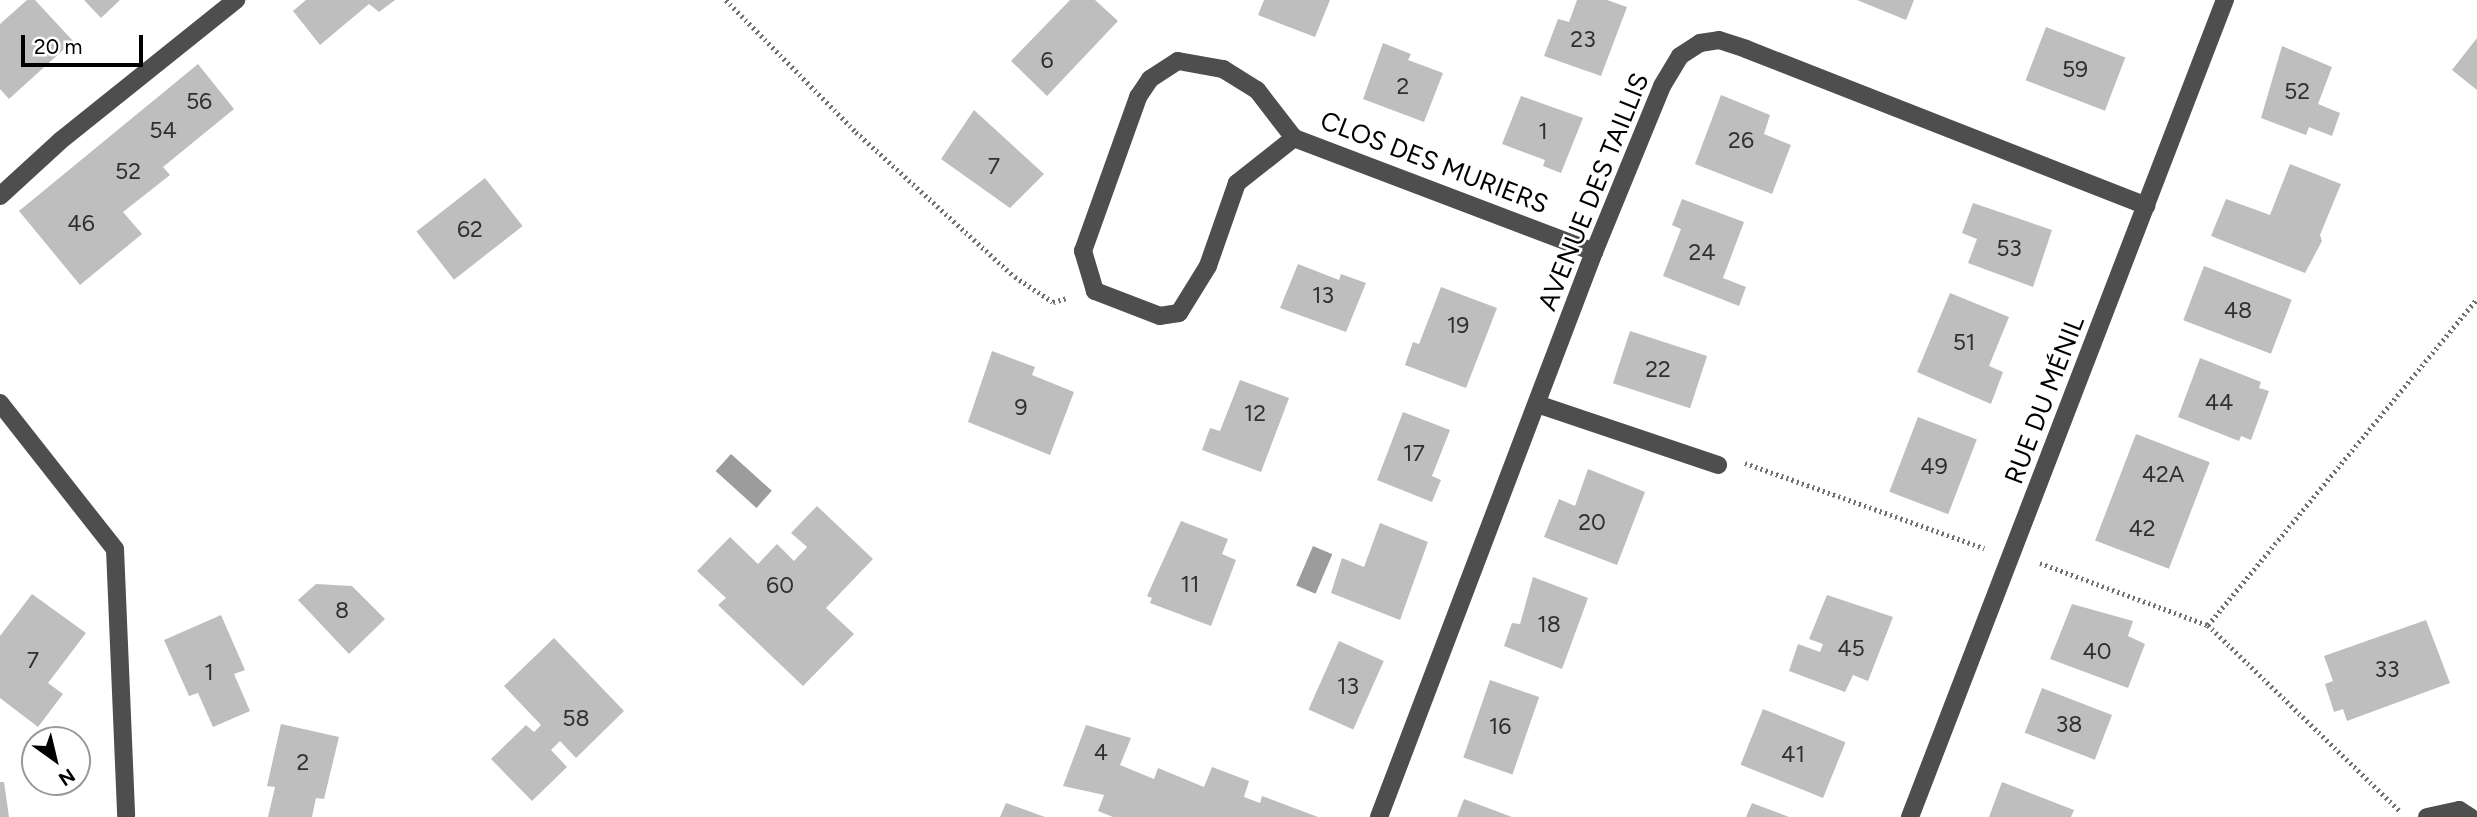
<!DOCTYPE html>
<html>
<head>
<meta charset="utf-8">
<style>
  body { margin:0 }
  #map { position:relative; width:2477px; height:817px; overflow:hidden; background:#fff; font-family:Figtree,sans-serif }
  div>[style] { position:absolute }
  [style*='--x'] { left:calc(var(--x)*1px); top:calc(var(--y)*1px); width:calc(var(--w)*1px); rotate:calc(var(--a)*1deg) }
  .water>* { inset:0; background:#9c9c9c; transform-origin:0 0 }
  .building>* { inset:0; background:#bebebe; transform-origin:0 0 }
  .path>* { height:4.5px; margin-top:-2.25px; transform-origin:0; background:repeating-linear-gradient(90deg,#707070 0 2px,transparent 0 5.5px) }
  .minor>* { height:18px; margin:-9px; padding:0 9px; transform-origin:9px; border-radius:9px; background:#4e4e4e }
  span { translate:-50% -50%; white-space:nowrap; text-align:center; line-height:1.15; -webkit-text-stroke:5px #fff; paint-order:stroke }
  .number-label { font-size:23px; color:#303030 }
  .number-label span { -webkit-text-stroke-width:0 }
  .street-label { font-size:26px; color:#000 }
  .north { position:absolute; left:21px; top:726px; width:70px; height:70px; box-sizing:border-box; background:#fff; border:2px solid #999; border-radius:50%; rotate:146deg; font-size:19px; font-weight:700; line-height:28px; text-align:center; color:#000 }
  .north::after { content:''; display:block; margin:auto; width:24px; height:32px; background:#000; clip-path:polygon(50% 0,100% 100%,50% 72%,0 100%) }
  .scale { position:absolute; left:21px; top:35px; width:122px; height:32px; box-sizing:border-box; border:4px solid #000; border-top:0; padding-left:9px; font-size:21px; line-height:24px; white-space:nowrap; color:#000; -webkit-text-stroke:5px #fff; paint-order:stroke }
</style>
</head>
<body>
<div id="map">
  <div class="water">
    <i style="left:731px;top:454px;width:55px;height:23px;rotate:42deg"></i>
    <i style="left:1313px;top:546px;width:21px;height:43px;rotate:23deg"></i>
  </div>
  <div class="building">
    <i style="clip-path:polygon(27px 0,35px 0,73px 41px,9px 99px,0 89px,0 24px)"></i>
    <i style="clip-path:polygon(84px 0,120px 0,101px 18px)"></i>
    <i style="clip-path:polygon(306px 0,395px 0,379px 12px,369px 4px,320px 45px,293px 11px)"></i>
    <i style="clip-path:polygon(1070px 0,1095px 0,1118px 21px,1047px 96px,1011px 61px)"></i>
    <i style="clip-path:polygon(1264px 0,1330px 0,1315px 37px,1258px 15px)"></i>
    <i style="clip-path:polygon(1577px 0,1607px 0,1627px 7px,1601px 76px,1544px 56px,1558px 19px,1569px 22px)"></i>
    <i style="clip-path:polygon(1857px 0,1914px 0,1906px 20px)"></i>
    <i style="left:2046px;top:27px;width:85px;height:57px;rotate:21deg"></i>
    <i style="clip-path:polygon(2477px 38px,2477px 90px,2452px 70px)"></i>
    <i style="clip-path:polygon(1383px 43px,1411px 54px,1408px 60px,1443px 73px,1424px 122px,1363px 99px)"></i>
    <i style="clip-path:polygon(2282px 46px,2332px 67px,2318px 104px,2340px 113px,2332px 136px,2309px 127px,2306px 135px,2261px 118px)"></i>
    <i style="clip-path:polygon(198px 64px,234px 109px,163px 167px,170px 175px,123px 212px,142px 234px,80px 285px,19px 211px)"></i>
    <i style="clip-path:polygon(1721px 95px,1770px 115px,1764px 134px,1791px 145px,1772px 194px,1695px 164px)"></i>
    <i style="clip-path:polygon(1521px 96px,1583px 118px,1561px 173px,1543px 166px,1545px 160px,1502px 144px)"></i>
    <i style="clip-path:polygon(974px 110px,1044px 174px,1010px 208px,941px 159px)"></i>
    <i style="clip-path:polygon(2290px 164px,2341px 184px,2320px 235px,2322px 241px,2305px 273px,2211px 236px,2226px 199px,2270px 215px)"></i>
    <i style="left:485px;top:178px;width:61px;height:87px;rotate:52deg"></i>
    <i style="clip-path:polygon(1682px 199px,1744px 222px,1723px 278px,1746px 287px,1739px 306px,1663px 276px,1681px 229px,1672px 225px)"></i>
    <i style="clip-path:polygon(1973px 203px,2052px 230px,2033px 287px,1968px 263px,1977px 239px,1962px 233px)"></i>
    <i style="clip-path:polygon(1298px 264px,1339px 280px,1341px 274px,1366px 283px,1346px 332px,1280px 308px)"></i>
    <i style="left:2204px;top:266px;width:94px;height:58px;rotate:21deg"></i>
    <i style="clip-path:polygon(1441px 287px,1497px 308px,1466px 388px,1405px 365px,1413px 342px,1419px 344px)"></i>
    <i style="clip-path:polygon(1950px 293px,2009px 317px,1989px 366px,2003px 372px,1991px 404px,1917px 372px)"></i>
    <i style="left:1630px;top:331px;width:81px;height:55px;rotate:18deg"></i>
    <i style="clip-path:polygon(992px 351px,1035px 367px,1032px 375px,1074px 392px,1050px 455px,968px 422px)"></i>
    <i style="clip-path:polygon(2200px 358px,2261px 382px,2259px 388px,2269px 391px,2251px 440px,2241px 436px,2239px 441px,2178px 417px)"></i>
    <i style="clip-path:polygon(1240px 380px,1289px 398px,1261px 472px,1202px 450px,1210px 428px,1220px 431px)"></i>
    <i style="clip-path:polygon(1403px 412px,1450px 430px,1432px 476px,1441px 480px,1432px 502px,1377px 480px)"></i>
    <i style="left:1918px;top:417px;width:63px;height:80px;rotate:21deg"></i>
    <i style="left:2136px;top:434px;width:79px;height:114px;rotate:21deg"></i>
    <i style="clip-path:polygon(1588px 469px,1645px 492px,1617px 565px,1544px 537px,1559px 499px,1575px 506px)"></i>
    <i style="clip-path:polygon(817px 506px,873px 559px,826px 608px,854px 634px,803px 686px,718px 605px,726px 598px,697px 571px,730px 537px,758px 564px,777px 544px,794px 561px,807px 547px,791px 533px)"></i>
    <i style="clip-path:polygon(1181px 521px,1228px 539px,1222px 554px,1236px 560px,1211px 626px,1150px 603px,1152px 598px,1147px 596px)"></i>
    <i style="clip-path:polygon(1380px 523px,1428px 542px,1400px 620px,1331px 593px,1342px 558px,1364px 567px)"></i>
    <i style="clip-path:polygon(1533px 577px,1588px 598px,1562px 669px,1504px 646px,1512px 623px,1520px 624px)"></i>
    <i style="clip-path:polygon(316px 584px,352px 586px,385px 619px,349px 654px,298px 600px)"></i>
    <i style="clip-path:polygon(32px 594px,86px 633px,48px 683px,63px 694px,38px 727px,0 698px,0 636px)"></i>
    <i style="clip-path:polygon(1827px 595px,1893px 617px,1868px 681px,1853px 675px,1845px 692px,1789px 671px,1798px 644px,1820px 652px,1823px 644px,1809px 639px)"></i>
    <i style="clip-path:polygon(2072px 604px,2133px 621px,2128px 636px,2145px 644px,2128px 688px,2050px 659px)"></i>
    <i style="clip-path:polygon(221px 615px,245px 670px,234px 674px,250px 711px,213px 727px,198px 693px,189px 696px,164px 640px)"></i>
    <i style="clip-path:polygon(2426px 620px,2450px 683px,2347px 721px,2343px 709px,2334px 712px,2325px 684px,2333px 681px,2324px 656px)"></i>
    <i style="clip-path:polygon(554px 638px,624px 711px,576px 758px,560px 741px,551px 750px,567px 767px,532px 801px,491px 759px,526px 725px,534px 732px,541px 725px,504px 686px)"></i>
    <i style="left:1339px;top:641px;width:49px;height:75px;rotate:24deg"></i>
    <i style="left:1490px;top:680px;width:52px;height:82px;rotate:19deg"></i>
    <i style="left:2042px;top:688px;width:75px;height:48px;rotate:21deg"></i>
    <i style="left:1763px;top:709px;width:89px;height:60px;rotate:22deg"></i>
    <i style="clip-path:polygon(281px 724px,339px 737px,324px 799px,316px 798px,312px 817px,268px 817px,275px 787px,267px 786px)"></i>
    <i style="clip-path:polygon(1086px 725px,1131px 738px,1120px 765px,1154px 779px,1158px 768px,1204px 787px,1212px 767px,1249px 781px,1244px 797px,1260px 803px,1262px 796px,1318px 817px,1113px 817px,1098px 811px,1104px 795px,1063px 786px)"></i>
    <i style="clip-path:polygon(0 782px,4px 782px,9px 817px,0 817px)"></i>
    <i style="clip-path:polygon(2002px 782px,2074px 810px,2071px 817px,1989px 817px)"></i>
    <i style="clip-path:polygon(1464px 799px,1512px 817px,1457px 817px)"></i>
    <i style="clip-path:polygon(1006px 803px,1045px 817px,1000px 817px)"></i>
    <i style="clip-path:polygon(1752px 803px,1789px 817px,1746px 817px)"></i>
  </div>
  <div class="path">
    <i style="--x:726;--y:0;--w:185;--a:45.4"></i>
    <i style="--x:856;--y:132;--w:215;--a:42.4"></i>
    <i style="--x:1015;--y:277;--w:45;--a:33.3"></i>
    <i style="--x:1053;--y:302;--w:15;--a:-16"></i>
    <i style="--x:1745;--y:463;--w:254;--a:19.6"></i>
    <i style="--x:2040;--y:563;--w:179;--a:20.3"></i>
    <i style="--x:2208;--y:625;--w:267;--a:44.1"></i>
    <i style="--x:2208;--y:625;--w:423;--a:-50.5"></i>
  </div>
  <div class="minor">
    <i style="--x:1294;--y:138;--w:73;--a:141.7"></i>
    <i style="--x:1237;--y:183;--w:88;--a:109.3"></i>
    <i style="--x:1208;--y:266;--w:55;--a:121.7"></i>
    <i style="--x:1179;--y:313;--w:19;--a:171"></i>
    <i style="--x:1160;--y:316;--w:70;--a:-159"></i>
    <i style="--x:1095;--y:291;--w:42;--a:-106.7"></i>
    <i style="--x:1083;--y:251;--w:164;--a:-70.3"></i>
    <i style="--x:1138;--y:97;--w:22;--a:-56"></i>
    <i style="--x:1150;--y:79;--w:33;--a:-33"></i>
    <i style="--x:1178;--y:61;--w:46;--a:10.1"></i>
    <i style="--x:1223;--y:69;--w:40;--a:32"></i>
    <i style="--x:1257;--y:90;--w:61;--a:52.4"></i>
    <i style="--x:1294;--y:138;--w:321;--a:20.8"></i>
    <i style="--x:0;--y:196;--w:81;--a:-42.5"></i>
    <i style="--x:60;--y:141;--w:226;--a:-38.7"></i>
    <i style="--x:0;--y:403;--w:186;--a:51.8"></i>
    <i style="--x:115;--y:549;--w:266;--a:87.6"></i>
    <i style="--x:1540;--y:405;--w:188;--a:18.6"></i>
    <i style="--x:1379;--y:817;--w:605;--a:-69.17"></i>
    <i style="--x:1594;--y:252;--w:179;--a:-67.7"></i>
    <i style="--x:1662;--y:86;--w:35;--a:-59"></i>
    <i style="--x:1680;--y:56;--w:24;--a:-33"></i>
    <i style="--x:1700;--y:43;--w:19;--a:-9"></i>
    <i style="--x:1719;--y:40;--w:28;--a:18"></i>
    <i style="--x:1746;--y:49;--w:430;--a:21.4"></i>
    <i style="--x:1910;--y:817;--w:876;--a:-68.92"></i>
    <i style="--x:2427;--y:817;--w:33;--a:-12"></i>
    <i style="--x:2459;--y:810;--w:13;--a:32"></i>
  </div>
  <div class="number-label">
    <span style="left:1583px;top:39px">23</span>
    <span style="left:1047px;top:60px">6</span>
    <span style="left:2075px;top:69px">59</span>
    <span style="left:1403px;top:86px">2</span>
    <span style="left:2297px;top:91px">52</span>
    <span style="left:199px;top:101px">56</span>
    <span style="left:163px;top:130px">54</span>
    <span style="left:1543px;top:131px">1</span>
    <span style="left:1741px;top:140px">26</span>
    <span style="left:994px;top:166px">7</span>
    <span style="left:128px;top:171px">52</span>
    <span style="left:81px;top:223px">46</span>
    <span style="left:470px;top:229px">62</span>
    <span style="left:2009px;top:248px">53</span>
    <span style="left:1702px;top:252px">24</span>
    <span style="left:1323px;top:295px">13</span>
    <span style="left:2238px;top:310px">48</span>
    <span style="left:1458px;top:325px">19</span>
    <span style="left:1964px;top:342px">51</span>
    <span style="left:1658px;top:369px">22</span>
    <span style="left:2219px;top:402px">44</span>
    <span style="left:1021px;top:407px">9</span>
    <span style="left:1255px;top:413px">12</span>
    <span style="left:1414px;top:453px">17</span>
    <span style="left:1934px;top:466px">49</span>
    <span style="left:2163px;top:474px">42A</span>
    <span style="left:1592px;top:522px">20</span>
    <span style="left:2142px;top:528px">42</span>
    <span style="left:1190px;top:584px">11</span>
    <span style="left:780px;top:585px">60</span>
    <span style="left:342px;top:610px">8</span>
    <span style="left:1549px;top:624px">18</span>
    <span style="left:1851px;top:648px">45</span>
    <span style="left:2097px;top:651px">40</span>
    <span style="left:33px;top:660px">7</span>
    <span style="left:2387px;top:669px">33</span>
    <span style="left:209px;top:672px">1</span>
    <span style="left:1348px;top:686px">13</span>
    <span style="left:576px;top:718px">58</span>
    <span style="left:2069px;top:724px">38</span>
    <span style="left:1500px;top:726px">16</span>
    <span style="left:1101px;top:752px">4</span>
    <span style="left:1793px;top:754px">41</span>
    <span style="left:303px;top:762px">2</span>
  </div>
  <div class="street-label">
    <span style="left:1434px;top:163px;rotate:21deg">CLOS DES MURIERS</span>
    <span style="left:1594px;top:192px;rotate:-68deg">AVENUE DES TAILLIS</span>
    <span style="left:2045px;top:400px;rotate:-69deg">RUE DU MÉNIL</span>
  </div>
  <div class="north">N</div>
  <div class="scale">20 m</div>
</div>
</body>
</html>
